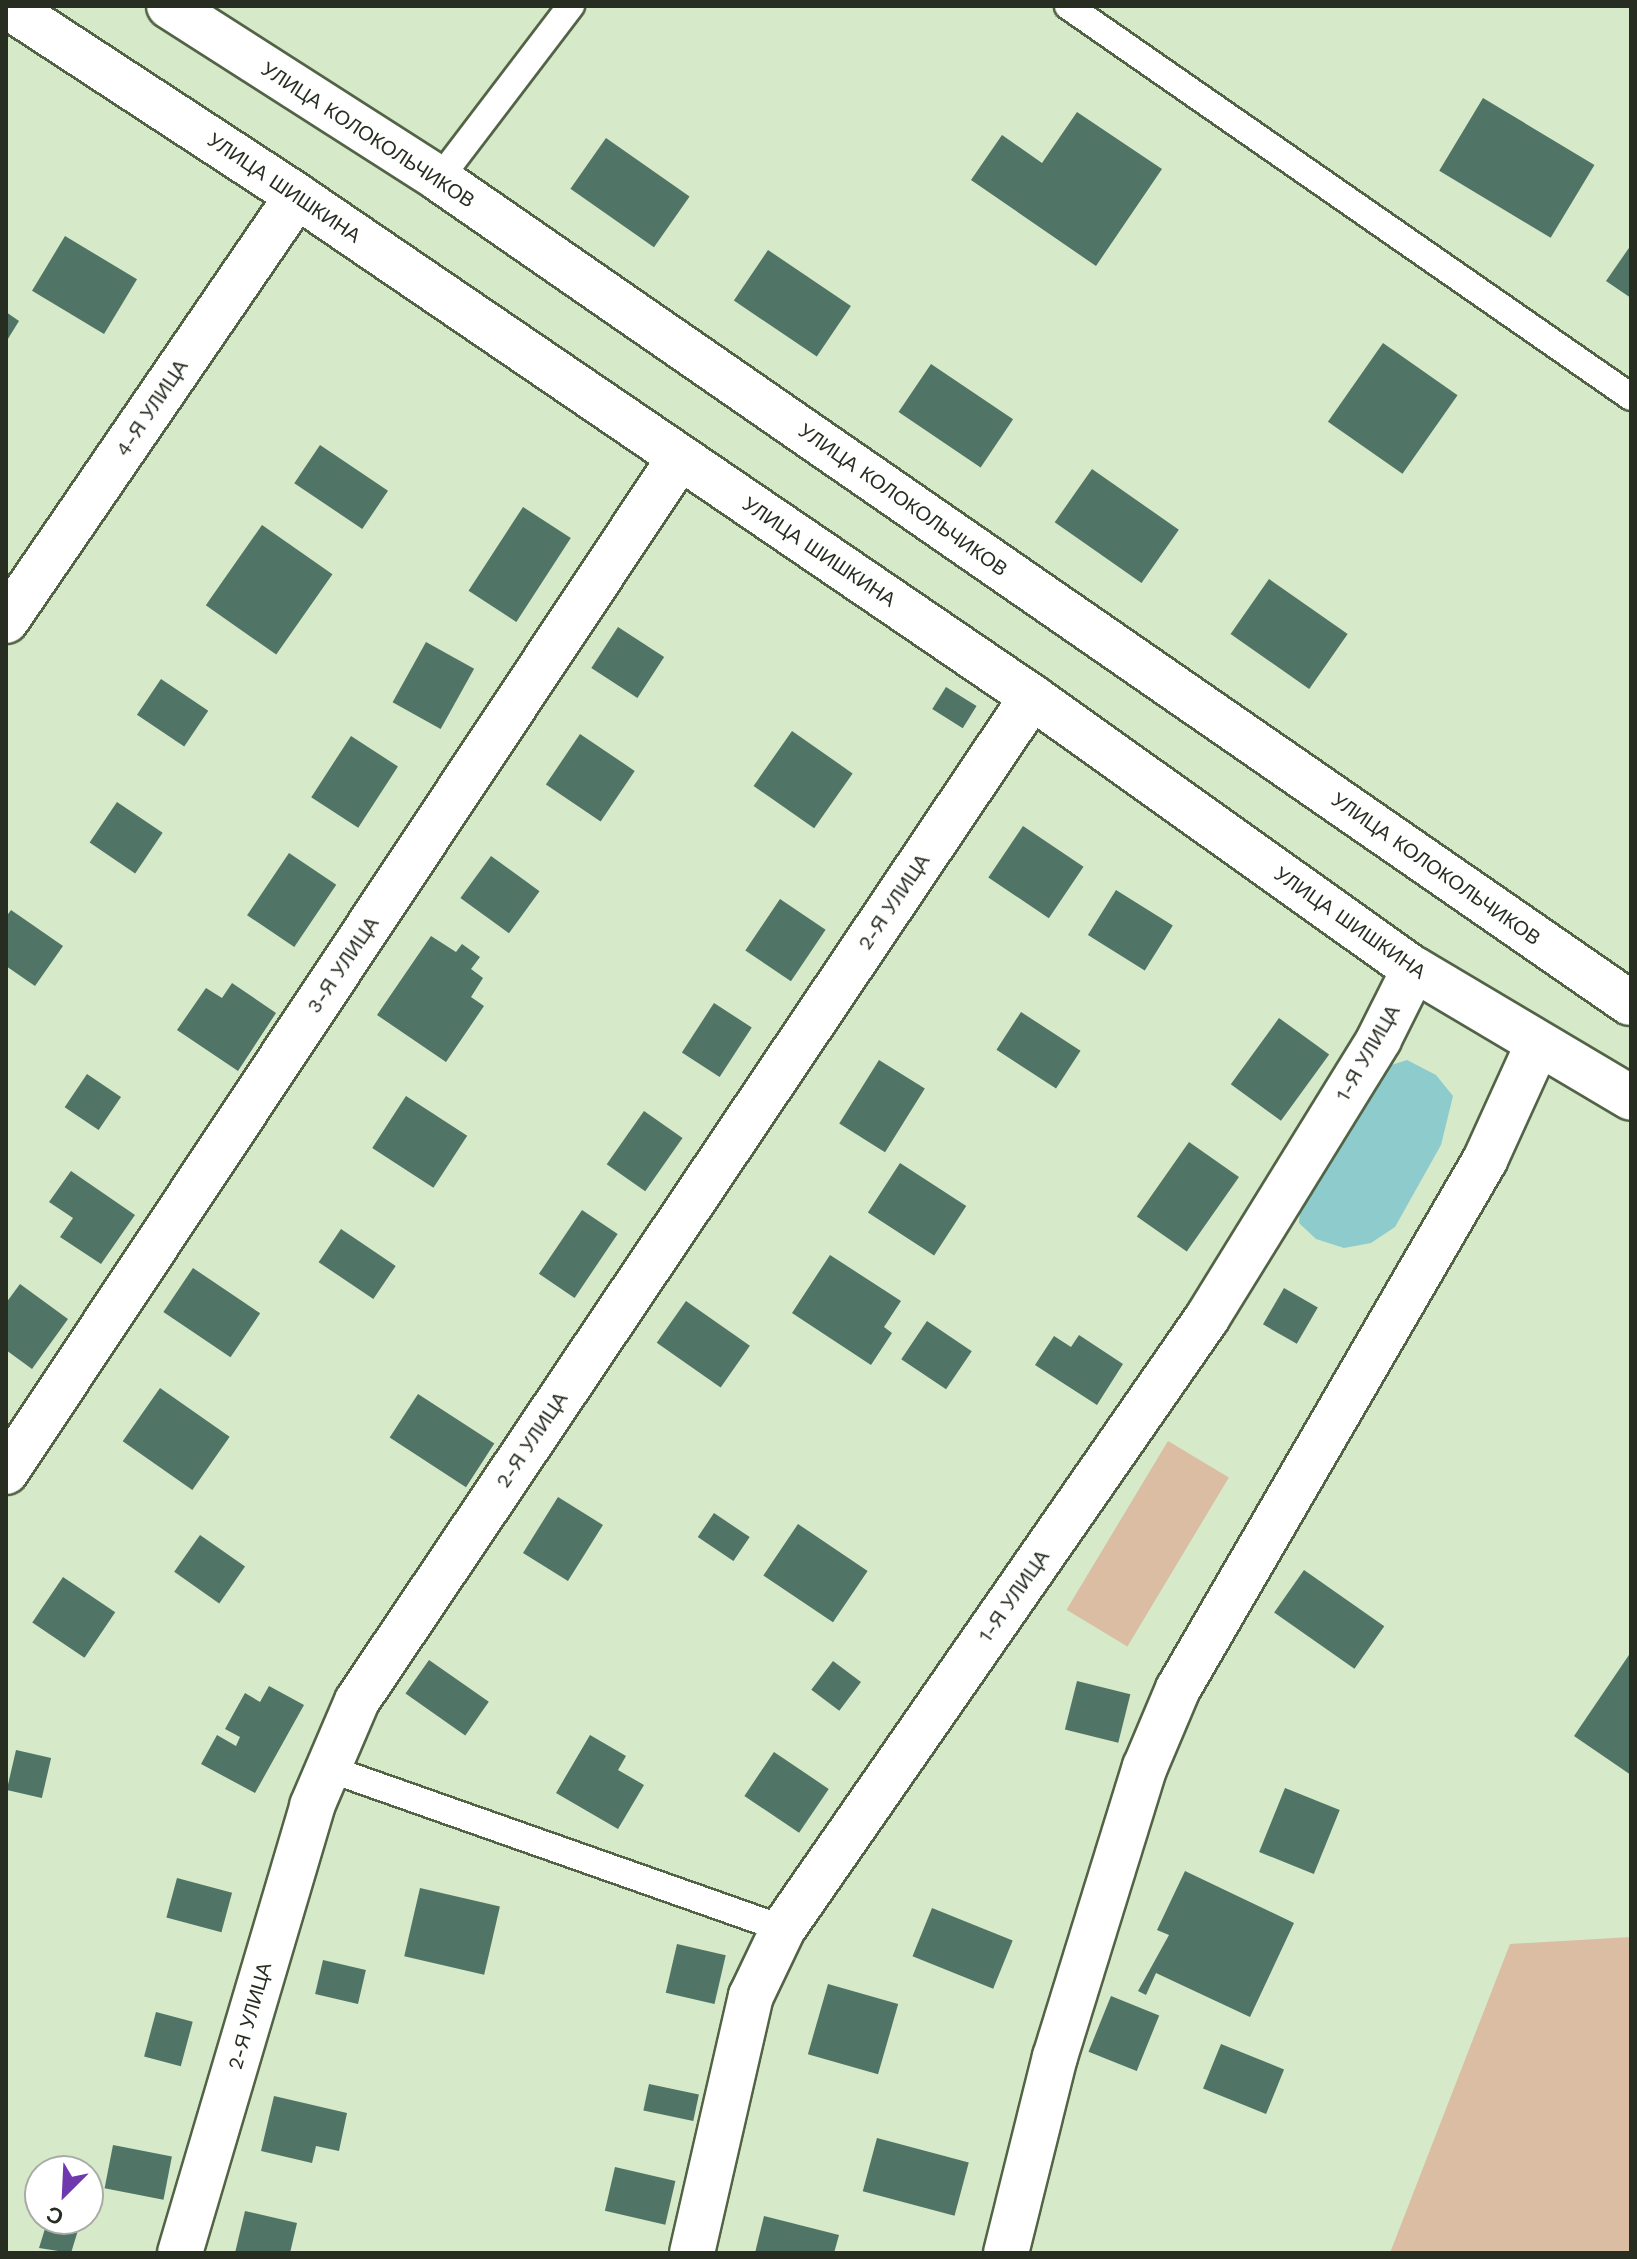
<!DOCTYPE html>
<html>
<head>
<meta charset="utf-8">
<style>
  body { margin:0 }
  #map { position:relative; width:1637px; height:2259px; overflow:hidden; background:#d6e9c8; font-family:"Work Sans",sans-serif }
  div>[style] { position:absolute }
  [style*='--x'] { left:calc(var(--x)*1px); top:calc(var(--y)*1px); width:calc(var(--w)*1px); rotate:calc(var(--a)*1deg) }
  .green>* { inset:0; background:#dabda3; transform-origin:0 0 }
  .water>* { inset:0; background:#8ecbcd }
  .building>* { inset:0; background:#507465; transform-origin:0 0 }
  .roads { filter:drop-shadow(2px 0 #526346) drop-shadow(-2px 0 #526346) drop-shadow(0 2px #526346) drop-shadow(0 -2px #526346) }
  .lane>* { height:26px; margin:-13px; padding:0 13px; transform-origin:13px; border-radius:13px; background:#fff }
  .street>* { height:44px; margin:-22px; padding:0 22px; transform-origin:22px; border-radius:22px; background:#fff }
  span { translate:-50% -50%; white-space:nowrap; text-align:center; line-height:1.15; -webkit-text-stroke:8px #fff; paint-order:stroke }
  .street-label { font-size:20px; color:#272e21 }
  .frame { position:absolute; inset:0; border:8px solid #272e21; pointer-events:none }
  .north { position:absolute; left:24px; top:2155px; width:80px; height:80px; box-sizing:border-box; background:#fff; border:2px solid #a9aba6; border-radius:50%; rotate:204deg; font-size:22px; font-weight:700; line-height:32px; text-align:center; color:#272e21 }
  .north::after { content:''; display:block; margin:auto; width:28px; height:36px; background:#6f38af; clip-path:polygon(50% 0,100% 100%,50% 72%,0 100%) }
</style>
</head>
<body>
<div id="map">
  <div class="green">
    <i style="left:1168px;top:1441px;width:71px;height:197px;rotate:31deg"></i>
    <i style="clip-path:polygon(1631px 1937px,1631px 2253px,1390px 2253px,1510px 1944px)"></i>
  </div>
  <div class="water">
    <i style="clip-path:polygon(1407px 1060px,1436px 1075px,1453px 1096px,1441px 1145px,1395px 1227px,1371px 1243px,1344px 1248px,1316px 1239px,1299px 1223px,1300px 1208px,1382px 1068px)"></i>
  </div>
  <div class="building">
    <i style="left:1483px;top:98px;width:130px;height:85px;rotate:31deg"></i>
    <i style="clip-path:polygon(1077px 112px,1162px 169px,1096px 266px,971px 180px,1002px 135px,1042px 163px)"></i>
    <i style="left:606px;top:138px;width:102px;height:62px;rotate:35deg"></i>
    <i style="left:65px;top:236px;width:84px;height:64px;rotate:31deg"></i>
    <i style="clip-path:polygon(1631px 245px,1631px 298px,1606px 281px)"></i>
    <i style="left:768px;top:250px;width:100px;height:61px;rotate:34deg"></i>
    <i style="clip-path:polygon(6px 312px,19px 321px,6px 342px)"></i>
    <i style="left:1383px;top:343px;width:91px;height:96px;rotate:35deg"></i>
    <i style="left:931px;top:364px;width:99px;height:58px;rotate:34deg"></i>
    <i style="left:320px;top:445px;width:82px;height:46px;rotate:34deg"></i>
    <i style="left:1092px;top:469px;width:106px;height:65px;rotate:35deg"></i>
    <i style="left:523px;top:507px;width:57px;height:100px;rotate:33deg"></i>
    <i style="left:262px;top:525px;width:86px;height:98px;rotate:35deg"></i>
    <i style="left:1269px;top:579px;width:96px;height:67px;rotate:35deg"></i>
    <i style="left:618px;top:627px;width:55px;height:49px;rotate:33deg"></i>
    <i style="left:426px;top:642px;width:55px;height:69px;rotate:29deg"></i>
    <i style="left:161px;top:679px;width:57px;height:43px;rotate:34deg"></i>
    <i style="left:946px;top:687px;width:36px;height:26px;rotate:32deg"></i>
    <i style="left:792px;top:731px;width:74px;height:67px;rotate:35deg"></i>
    <i style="left:580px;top:734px;width:66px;height:61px;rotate:34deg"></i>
    <i style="left:351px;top:736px;width:56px;height:73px;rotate:33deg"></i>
    <i style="left:117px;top:802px;width:55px;height:49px;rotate:34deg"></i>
    <i style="left:1023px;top:826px;width:73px;height:62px;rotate:34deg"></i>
    <i style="left:289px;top:853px;width:57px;height:75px;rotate:34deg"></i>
    <i style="left:491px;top:856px;width:60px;height:52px;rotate:36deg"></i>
    <i style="left:1116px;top:890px;width:67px;height:53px;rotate:32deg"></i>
    <i style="left:780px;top:899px;width:55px;height:62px;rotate:34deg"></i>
    <i style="clip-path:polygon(11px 910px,63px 946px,35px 986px,6px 966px,6px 917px)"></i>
    <i style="clip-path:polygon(431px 936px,456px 952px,462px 944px,480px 957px,471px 969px,483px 978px,471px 997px,484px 1006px,446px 1062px,377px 1015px)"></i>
    <i style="clip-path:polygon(232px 983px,276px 1013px,238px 1071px,177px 1030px,206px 988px,222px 998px)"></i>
    <i style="left:714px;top:1003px;width:45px;height:59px;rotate:33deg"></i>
    <i style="left:1021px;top:1012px;width:71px;height:45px;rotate:33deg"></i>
    <i style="left:1279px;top:1018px;width:62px;height:82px;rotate:36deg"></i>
    <i style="left:879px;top:1060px;width:54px;height:75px;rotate:32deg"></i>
    <i style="left:87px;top:1074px;width:41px;height:40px;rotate:34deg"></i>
    <i style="left:406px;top:1096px;width:73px;height:62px;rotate:33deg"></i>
    <i style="left:644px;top:1111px;width:47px;height:65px;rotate:35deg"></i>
    <i style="left:1189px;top:1142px;width:61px;height:91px;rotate:35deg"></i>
    <i style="left:900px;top:1163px;width:79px;height:59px;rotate:33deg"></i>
    <i style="clip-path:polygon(71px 1171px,135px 1215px,101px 1264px,60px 1237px,73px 1218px,49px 1202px)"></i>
    <i style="left:582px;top:1210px;width:43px;height:77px;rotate:34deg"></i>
    <i style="left:341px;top:1229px;width:66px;height:40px;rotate:34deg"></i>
    <i style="clip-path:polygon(830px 1255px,901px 1301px,884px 1327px,892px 1333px,871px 1365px,792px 1313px)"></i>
    <i style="left:193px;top:1268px;width:81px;height:53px;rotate:34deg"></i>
    <i style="clip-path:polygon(20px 1284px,68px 1319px,32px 1369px,6px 1350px,6px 1303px)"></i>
    <i style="left:1284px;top:1288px;width:39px;height:42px;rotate:30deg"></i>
    <i style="left:686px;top:1301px;width:78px;height:51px;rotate:35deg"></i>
    <i style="left:927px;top:1321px;width:54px;height:46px;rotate:34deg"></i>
    <i style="clip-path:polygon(1079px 1335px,1123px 1364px,1097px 1405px,1035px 1365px,1054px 1336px,1071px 1347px)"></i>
    <i style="left:160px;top:1388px;width:85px;height:65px;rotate:35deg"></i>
    <i style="left:418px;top:1394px;width:91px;height:52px;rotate:33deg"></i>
    <i style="left:558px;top:1497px;width:53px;height:66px;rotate:32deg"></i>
    <i style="left:714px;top:1513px;width:43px;height:29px;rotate:34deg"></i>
    <i style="left:798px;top:1524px;width:84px;height:62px;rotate:34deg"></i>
    <i style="left:200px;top:1535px;width:55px;height:45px;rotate:35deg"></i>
    <i style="left:1304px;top:1570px;width:98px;height:52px;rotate:35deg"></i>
    <i style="left:63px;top:1577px;width:63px;height:55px;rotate:34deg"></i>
    <i style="clip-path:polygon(1631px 1652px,1631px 1775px,1574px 1736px)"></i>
    <i style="left:429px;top:1660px;width:73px;height:41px;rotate:35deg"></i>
    <i style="left:833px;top:1661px;width:35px;height:36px;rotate:37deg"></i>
    <i style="left:1077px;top:1681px;width:55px;height:50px;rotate:14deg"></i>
    <i style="clip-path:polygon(269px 1686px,304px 1705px,255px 1793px,201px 1764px,217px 1735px,236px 1746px,240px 1737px,225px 1729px,245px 1693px,260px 1702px)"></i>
    <i style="clip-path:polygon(590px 1735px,626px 1756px,618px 1770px,644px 1785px,618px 1829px,556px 1793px)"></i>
    <i style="left:16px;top:1750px;width:36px;height:41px;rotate:13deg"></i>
    <i style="left:774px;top:1752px;width:66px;height:53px;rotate:34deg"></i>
    <i style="left:1285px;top:1788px;width:59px;height:69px;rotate:22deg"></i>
    <i style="clip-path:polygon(1185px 1871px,1294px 1923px,1250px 2017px,1156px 1973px,1146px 1995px,1138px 1991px,1169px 1935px,1157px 1930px)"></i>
    <i style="left:177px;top:1878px;width:57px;height:41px;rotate:15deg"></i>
    <i style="left:420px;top:1888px;width:82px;height:70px;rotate:13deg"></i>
    <i style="left:932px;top:1908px;width:87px;height:52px;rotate:22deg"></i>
    <i style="left:677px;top:1944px;width:50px;height:50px;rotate:13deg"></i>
    <i style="left:323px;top:1960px;width:44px;height:35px;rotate:13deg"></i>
    <i style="left:828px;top:1984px;width:73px;height:73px;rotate:16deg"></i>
    <i style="left:1111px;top:1996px;width:52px;height:60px;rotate:22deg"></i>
    <i style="left:156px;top:2012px;width:38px;height:46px;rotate:15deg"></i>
    <i style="left:1221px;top:2044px;width:68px;height:48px;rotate:22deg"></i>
    <i style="left:649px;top:2084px;width:51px;height:27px;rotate:12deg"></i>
    <i style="clip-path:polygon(274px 2096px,347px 2113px,339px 2151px,316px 2146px,312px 2163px,261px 2151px)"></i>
    <i style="left:877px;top:2138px;width:95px;height:55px;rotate:15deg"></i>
    <i style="left:113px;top:2145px;width:60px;height:44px;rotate:11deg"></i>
    <i style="left:615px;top:2167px;width:62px;height:45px;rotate:13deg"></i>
    <i style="clip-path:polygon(245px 2211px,297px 2223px,290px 2253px,235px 2253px)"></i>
    <i style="clip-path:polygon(764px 2216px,839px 2235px,834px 2253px,755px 2253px)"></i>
    <i style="clip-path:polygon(48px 2219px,79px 2227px,71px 2253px,39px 2248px)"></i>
  </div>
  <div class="roads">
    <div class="lane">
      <i style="--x:1068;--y:6;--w:685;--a:34.78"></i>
      <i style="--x:439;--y:179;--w:218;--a:-52.7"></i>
      <i style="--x:324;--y:1767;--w:487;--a:19.4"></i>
    </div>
    <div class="street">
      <i style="--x:7;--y:6;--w:347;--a:33.2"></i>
      <i style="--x:297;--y:196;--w:890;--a:34.28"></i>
      <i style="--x:1032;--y:697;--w:469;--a:35.5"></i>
      <i style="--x:1414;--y:969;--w:252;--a:30.7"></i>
      <i style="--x:169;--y:6;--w:321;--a:32.6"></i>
      <i style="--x:439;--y:179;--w:1448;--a:34.68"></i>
      <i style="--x:6;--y:621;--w:515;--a:-55.6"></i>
      <i style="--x:6;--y:1472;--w:1218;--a:-56.41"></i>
      <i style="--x:180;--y:2253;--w:466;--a:-73.5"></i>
      <i style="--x:312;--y:1806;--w:114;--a:-66.8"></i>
      <i style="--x:357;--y:1701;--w:1210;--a:-56.09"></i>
      <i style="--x:692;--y:2253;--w:264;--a:-77.1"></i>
      <i style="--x:751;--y:1996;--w:74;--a:-64.5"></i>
      <i style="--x:783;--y:1929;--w:744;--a:-55.24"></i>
      <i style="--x:1207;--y:1318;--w:328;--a:-58.3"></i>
      <i style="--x:1379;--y:1039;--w:78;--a:-63.4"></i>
      <i style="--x:1006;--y:2253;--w:202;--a:-76"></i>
      <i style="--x:1055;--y:2057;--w:304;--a:-72.8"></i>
      <i style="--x:1145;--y:1767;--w:85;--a:-67.1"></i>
      <i style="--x:1178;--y:1689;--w:612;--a:-59.87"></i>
      <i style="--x:1485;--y:1160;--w:125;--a:-65.5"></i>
    </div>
  </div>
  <div class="street-label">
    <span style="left:368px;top:135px;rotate:33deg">УЛИЦА КОЛОКОЛЬЧИКОВ</span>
    <span style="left:284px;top:188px;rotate:34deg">УЛИЦА ШИШКИНА</span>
    <span style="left:152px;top:408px;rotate:-56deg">4-Я УЛИЦА</span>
    <span style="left:903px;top:500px;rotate:35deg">УЛИЦА КОЛОКОЛЬЧИКОВ</span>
    <span style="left:819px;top:552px;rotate:34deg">УЛИЦА ШИШКИНА</span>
    <span style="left:1436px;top:869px;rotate:35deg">УЛИЦА КОЛОКОЛЬЧИКОВ</span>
    <span style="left:894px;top:902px;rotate:-56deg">2-Я УЛИЦА</span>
    <span style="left:1350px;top:923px;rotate:35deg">УЛИЦА ШИШКИНА</span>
    <span style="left:343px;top:965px;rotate:-56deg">3-Я УЛИЦА</span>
    <span style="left:1368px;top:1053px;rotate:-60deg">1-Я УЛИЦА</span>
    <span style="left:532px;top:1440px;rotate:-56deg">2-Я УЛИЦА</span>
    <span style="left:1014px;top:1596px;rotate:-55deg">1-Я УЛИЦА</span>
    <span style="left:250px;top:2016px;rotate:-74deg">2-Я УЛИЦА</span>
  </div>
  <div class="frame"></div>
  <div class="north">С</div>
</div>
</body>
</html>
